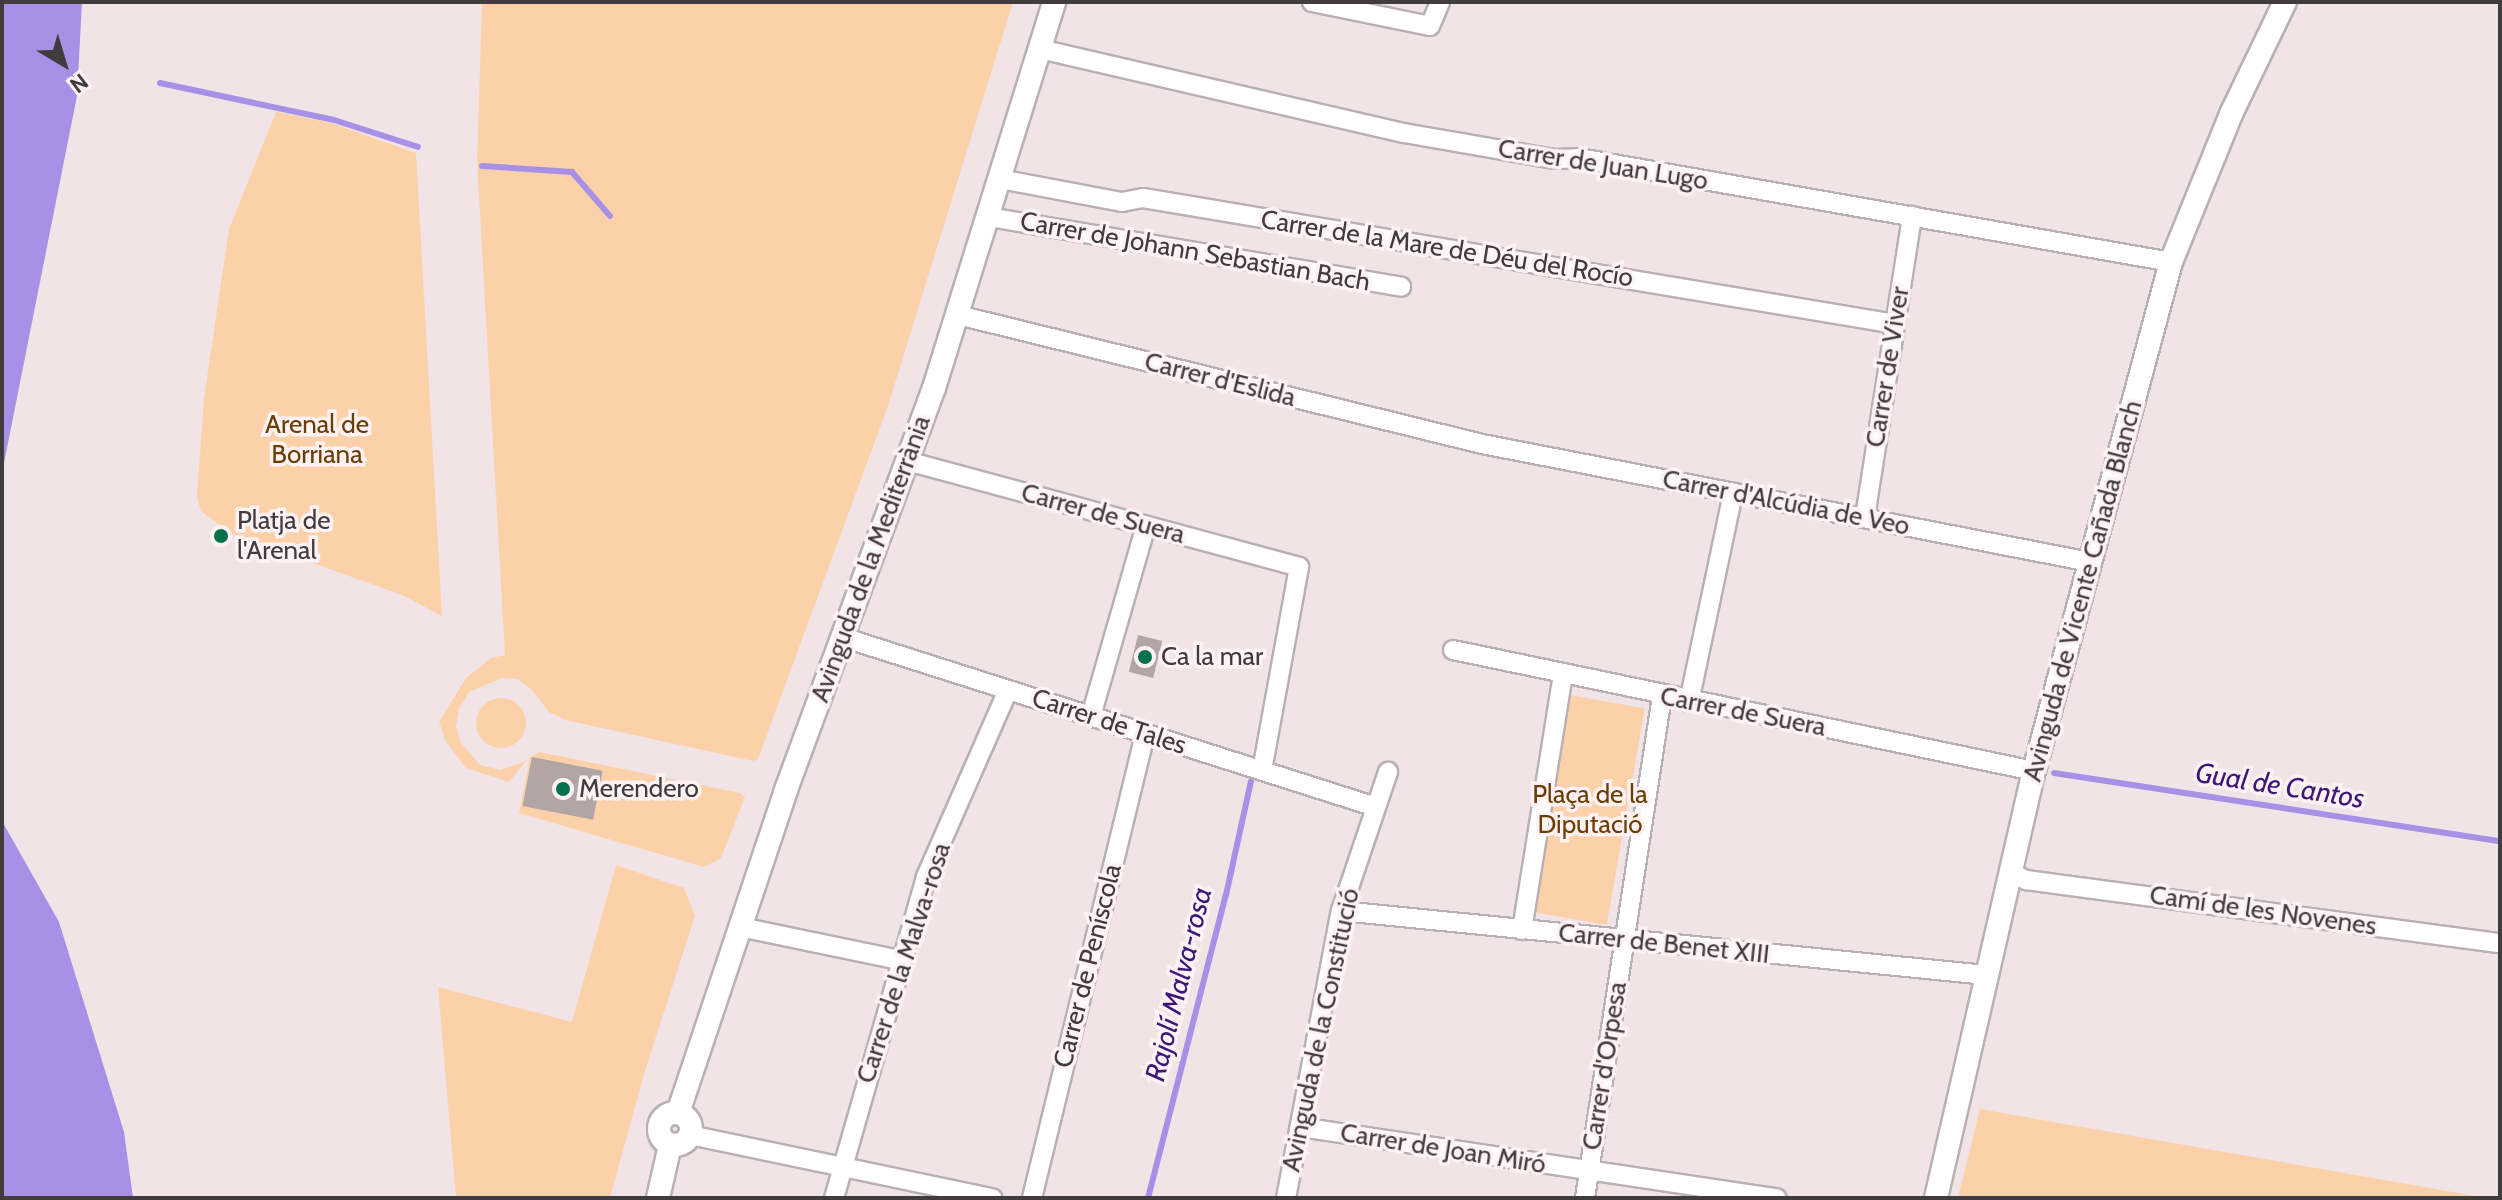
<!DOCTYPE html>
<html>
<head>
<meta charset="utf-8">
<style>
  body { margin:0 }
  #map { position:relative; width:2502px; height:1200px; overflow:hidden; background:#f1e4e7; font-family:Cabin,sans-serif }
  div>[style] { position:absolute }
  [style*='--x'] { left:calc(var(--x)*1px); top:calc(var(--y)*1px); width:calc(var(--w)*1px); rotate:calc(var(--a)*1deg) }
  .green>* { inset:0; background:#fcd1a9; transform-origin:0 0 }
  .round { border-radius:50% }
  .water>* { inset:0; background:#a790e5 }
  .stream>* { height:6px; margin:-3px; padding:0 3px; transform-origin:3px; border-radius:3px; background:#a790e5 }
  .building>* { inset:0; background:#b1a6a3; transform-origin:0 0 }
  .roads { filter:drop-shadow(2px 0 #baafb2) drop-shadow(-2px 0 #baafb2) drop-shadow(0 2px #baafb2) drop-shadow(0 -2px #baafb2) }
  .minor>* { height:18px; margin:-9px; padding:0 9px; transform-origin:9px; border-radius:9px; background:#fff }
  .tertiary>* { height:22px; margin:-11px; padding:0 11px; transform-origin:11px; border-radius:11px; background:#fff }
  .tertiary>.ring { margin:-11px; padding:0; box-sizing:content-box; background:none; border:22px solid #fff; border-radius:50% }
  .dots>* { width:22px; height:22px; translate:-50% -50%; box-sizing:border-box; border:4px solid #fef2f5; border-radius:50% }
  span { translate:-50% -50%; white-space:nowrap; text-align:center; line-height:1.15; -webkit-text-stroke:7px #fef2f5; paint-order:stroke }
  .street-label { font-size:26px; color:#403b3c }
  .park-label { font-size:26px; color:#6b3d00 }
  .poi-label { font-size:26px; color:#403b3c }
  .left { translate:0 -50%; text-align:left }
  .water-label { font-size:28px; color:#3f1678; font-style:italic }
  .frame { position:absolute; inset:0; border:4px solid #403b3c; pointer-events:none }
  .north { position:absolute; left:24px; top:24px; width:80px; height:80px; -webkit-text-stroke:6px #fef2f5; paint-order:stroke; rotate:142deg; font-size:22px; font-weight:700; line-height:32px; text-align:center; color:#403b3c }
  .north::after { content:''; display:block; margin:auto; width:28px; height:36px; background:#403b3c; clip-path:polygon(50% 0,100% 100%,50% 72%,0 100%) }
</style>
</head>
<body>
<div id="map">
  <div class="green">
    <i style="clip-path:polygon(482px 2px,1013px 2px,888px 406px,758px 759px,753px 761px,565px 720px,549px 712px,531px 689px,517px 679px,502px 678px,469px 692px,459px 709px,456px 727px,461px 743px,480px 765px,501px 770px,526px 761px,509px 782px,466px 768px,446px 742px,439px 722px,466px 678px,491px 658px,505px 655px,477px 161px)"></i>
    <i style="clip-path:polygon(276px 112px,331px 123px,416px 153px,442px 616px,402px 595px,230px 533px,201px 511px,197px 497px,204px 398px,229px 229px)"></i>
    <i style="left:1569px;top:695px;width:77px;height:220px;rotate:10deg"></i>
    <i class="round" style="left:476px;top:698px;width:50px;height:50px"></i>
    <i style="clip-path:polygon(540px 752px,740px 793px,745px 797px,721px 858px,704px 867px,519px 813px,530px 757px)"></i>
    <i style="clip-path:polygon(616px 865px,684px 888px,695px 916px,645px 1071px,610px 1198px,456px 1198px,438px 987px,572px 1022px)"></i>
    <i style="clip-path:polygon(1980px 1109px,2487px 1198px,1958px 1198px)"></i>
  </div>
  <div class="water">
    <i style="clip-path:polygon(2px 2px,82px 2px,77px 96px,2px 473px)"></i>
    <i style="clip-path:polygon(2px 821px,59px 922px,124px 1132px,133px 1198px,2px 1198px)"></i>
  </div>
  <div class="stream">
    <i style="--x:160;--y:83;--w:178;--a:12"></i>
    <i style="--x:334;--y:120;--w:88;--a:17.8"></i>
    <i style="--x:482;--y:166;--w:90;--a:3.8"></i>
    <i style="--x:572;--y:172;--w:58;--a:49.2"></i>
    <i style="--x:2054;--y:773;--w:451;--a:8.7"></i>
    <i style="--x:1148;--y:1198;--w:313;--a:-75.6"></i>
    <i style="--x:1226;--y:895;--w:117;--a:-77.6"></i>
  </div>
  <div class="building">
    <i style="left:1138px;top:635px;width:25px;height:38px;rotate:14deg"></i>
    <i style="left:532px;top:757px;width:72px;height:50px;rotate:11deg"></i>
  </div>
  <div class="roads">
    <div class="minor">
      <i style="--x:1312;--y:2;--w:120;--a:11.5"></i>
      <i style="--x:1430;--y:26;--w:26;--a:-67"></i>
      <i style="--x:1040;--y:49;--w:374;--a:13"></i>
      <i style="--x:1404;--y:133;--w:153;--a:9.8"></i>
      <i style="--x:1555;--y:159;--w:24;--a:-2"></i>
      <i style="--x:1579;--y:158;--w:601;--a:9.96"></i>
      <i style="--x:1000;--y:179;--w:124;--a:10.7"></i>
      <i style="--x:1122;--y:202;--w:21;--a:-11"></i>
      <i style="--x:1143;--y:198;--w:762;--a:9.51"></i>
      <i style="--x:989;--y:217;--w:418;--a:9.6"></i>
      <i style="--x:958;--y:315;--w:540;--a:13.83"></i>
      <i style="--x:1482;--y:444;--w:619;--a:10.98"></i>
      <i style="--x:907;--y:461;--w:406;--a:15.1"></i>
      <i style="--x:1299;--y:567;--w:207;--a:100.3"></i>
      <i style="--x:1865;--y:517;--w:305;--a:-81.1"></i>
      <i style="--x:842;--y:637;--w:560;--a:17.66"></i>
      <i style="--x:1453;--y:650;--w:593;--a:11.76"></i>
      <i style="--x:1689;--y:702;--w:214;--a:-78.1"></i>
      <i style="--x:1091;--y:716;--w:198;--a:-73.9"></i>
      <i style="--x:2011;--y:873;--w:17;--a:25"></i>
      <i style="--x:2026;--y:880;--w:478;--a:7.6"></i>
      <i style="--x:1341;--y:911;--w:649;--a:5.66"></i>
      <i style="--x:740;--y:927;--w:163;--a:11.7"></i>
      <i style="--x:1522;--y:930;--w:259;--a:-80.9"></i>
      <i style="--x:1300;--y:1127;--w:482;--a:8.5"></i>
      <i style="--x:690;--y:1135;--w:309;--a:11.8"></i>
      <i style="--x:834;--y:1198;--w:334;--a:-74"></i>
      <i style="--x:926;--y:877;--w:204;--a:-66.3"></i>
      <i style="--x:1032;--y:1198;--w:479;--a:-76.3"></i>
      <i style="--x:1286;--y:1198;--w:292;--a:-79.2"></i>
      <i style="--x:1341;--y:911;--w:147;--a:-71.3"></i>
      <i style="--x:1585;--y:1198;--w:508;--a:-81.28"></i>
    </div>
    <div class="tertiary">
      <i class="ring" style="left:659px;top:1113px;width:10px;height:10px"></i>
      <i style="--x:678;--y:1113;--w:341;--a:-71.5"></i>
      <i style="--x:786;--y:790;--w:428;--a:-69.8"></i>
      <i style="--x:934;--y:388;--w:404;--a:-72.7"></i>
      <i style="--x:658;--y:1198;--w:54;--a:-77.2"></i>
      <i style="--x:1936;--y:1198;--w:438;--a:-77.1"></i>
      <i style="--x:2034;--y:771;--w:527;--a:-74.94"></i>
      <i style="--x:2171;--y:262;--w:160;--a:-67.9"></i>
      <i style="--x:2231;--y:114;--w:124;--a:-64.3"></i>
    </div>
  </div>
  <div class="dots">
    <i style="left:221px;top:536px;background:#01724c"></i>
    <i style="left:1145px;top:657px;background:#01724c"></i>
    <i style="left:563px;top:789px;background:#01724c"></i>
  </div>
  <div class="street-label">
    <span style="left:1603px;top:165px;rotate:9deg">Carrer de Juan Lugo</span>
    <span style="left:1447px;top:249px;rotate:9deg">Carrer de la Mare de Déu del Rocío</span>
    <span style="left:1195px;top:252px;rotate:10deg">Carrer de Johann Sebastian Bach</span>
    <span style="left:1888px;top:367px;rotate:-81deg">Carrer de Viver</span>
    <span style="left:1220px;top:380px;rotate:14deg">Carrer d'Eslida</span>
    <span style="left:1786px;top:503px;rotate:11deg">Carrer d'Alcúdia de Veo</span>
    <span style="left:1103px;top:514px;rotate:15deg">Carrer de Suera</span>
    <span style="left:871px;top:559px;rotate:-70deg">Avinguda de la Mediterrània</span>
    <span style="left:2083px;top:591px;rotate:-75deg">Avinguda de Vicente Cañada Blanch</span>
    <span style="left:1743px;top:712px;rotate:11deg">Carrer de Suera</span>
    <span style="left:1109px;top:722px;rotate:18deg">Carrer de Tales</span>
    <span style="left:2263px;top:911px;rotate:8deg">Camí de les Novenes</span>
    <span style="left:1664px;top:944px;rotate:6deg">Carrer de Benet XIII</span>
    <span style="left:904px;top:963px;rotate:-72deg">Carrer de la Malva-rosa</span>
    <span style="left:1088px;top:966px;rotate:-76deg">Carrer de Peníscola</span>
    <span style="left:1321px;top:1030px;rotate:-78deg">Avinguda de la Constitució</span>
    <span style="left:1605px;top:1066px;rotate:-81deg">Carrer d'Orpesa</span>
    <span style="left:1443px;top:1149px;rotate:9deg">Carrer de Joan Miró</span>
  </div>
  <div class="park-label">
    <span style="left:317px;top:440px">Arenal de<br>Borriana</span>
    <span style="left:1590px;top:810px">Plaça de la<br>Diputació</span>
  </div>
  <div class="poi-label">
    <span class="left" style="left:237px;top:536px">Platja de<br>l'Arenal</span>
    <span class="left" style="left:1161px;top:657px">Ca la mar</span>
    <span class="left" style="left:579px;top:789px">Merendero</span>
  </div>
  <div class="water-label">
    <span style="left:2280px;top:785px;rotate:9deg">Gual de Cantos</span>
    <span style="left:1178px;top:984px;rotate:-76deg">Rajolí Malva-rosa</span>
  </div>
  <div class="frame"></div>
  <div class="north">N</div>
</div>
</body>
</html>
